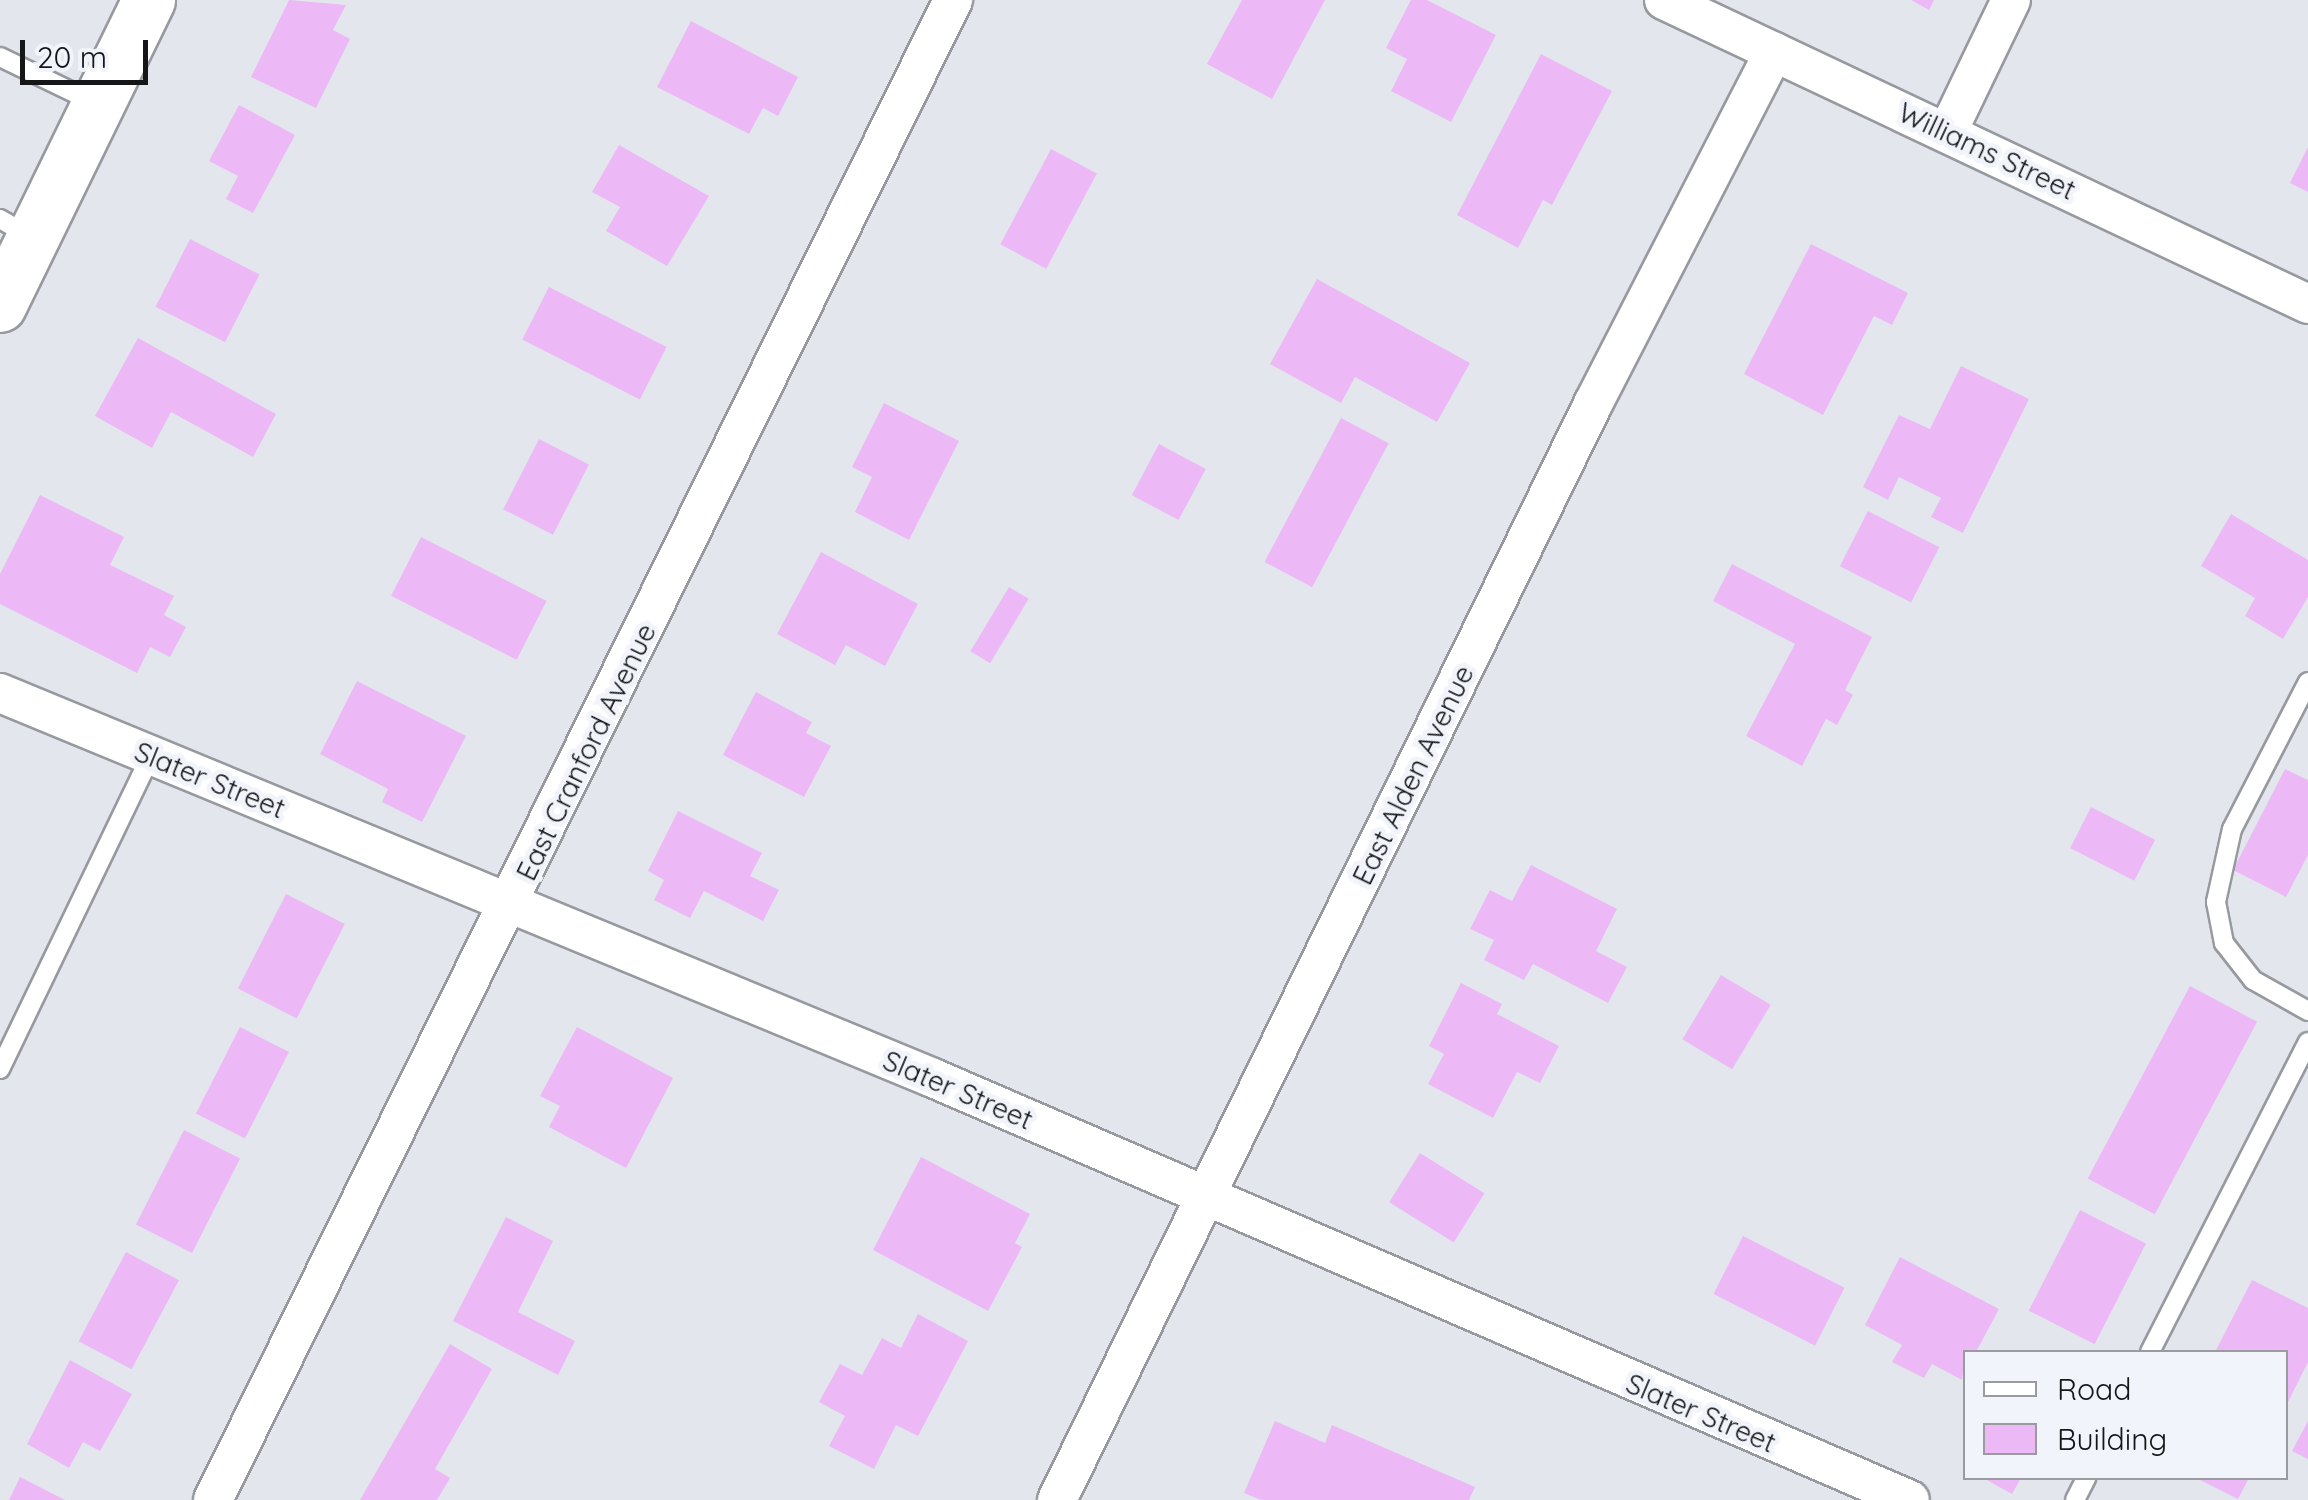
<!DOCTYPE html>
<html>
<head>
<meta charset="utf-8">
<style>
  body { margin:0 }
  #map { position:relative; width:2308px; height:1500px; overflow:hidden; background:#e3e7ed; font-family:Quicksand,sans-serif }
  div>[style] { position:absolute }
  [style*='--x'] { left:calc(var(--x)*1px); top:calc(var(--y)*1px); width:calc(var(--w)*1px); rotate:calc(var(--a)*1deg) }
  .building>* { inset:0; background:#ecb9f6; transform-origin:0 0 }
  .roads { filter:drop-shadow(2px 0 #969a9f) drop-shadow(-2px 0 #969a9f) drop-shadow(0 2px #969a9f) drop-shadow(0 -2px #969a9f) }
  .service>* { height:18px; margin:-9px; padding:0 9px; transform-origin:9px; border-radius:9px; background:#fff }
  .minor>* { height:38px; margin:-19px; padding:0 19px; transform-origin:19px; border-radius:19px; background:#fff }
  .secondary>* { height:52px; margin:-26px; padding:0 26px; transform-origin:26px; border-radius:26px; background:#fff }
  span { translate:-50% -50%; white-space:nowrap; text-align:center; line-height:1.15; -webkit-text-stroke:10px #f1f4fa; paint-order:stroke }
  .street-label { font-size:28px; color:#151618 }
  .legend { position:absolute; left:1963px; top:1350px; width:325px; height:130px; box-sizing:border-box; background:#f1f4fa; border:2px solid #999ba0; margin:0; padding:12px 18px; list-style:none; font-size:30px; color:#151618 }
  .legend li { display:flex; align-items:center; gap:20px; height:50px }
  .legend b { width:50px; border:2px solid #999ba0 }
  .scale { position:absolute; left:20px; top:40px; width:128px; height:45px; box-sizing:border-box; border:5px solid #151618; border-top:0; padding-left:12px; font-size:30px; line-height:35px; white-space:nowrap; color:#151618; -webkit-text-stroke:8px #f1f4fa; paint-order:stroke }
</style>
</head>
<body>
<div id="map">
  <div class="building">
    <i style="clip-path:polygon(289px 0,346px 5px,333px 30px,350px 39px,316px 108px,251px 77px)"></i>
    <i style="clip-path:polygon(1242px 0,1325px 0,1272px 99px,1207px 64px)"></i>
    <i style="clip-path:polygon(1411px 0,1427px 0,1496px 35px,1451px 122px,1391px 91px,1407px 59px,1386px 48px)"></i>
    <i style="clip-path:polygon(1911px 0,1934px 0,1929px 10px)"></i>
    <i style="clip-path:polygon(691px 21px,798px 77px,778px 116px,763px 108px,749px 134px,657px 87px)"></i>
    <i style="clip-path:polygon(1541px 54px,1612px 91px,1552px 205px,1543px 200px,1518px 248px,1457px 215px)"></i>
    <i style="clip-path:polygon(239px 105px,295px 135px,253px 213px,226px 199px,238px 176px,209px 161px)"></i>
    <i style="clip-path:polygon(619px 145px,709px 196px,667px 266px,606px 231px,620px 207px,592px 192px)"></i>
    <i style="clip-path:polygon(2308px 147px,2308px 192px,2290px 183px)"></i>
    <i style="left:1051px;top:149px;width:52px;height:108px;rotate:28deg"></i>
    <i style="left:190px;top:239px;width:78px;height:76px;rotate:27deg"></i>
    <i style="clip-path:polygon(1811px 244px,1908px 293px,1892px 325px,1874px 316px,1823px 415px,1744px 374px)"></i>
    <i style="clip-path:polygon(1317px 279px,1470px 363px,1437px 422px,1355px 377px,1341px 403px,1270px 364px)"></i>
    <i style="left:549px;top:287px;width:132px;height:59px;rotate:27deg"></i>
    <i style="clip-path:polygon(138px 338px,276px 414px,253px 457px,171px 412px,152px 448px,95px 416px)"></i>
    <i style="clip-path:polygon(1961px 366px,2029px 399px,1963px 533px,1931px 517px,1941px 498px,1899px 477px,1888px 500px,1863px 487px,1899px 415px,1930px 429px)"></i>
    <i style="clip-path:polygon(884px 403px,959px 441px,909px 540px,855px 512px,872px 477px,852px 467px)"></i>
    <i style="left:1341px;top:418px;width:54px;height:163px;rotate:28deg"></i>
    <i style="left:539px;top:439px;width:56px;height:79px;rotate:27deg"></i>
    <i style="left:1159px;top:444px;width:53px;height:58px;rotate:28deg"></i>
    <i style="clip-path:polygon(40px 495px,124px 537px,110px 565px,174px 596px,164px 615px,186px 627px,170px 657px,150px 647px,137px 673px,0 604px,0 574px)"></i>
    <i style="left:1868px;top:511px;width:80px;height:62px;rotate:27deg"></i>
    <i style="clip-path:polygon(2231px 514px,2308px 560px,2308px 597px,2283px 639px,2245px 616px,2255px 598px,2201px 566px)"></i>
    <i style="left:421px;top:537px;width:141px;height:66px;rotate:27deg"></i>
    <i style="clip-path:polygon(821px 552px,918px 604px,885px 666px,846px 645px,835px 665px,777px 634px)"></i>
    <i style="clip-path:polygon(1732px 564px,1872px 637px,1845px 690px,1853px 695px,1837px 725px,1826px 719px,1802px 766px,1746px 736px,1795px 644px,1713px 601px)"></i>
    <i style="left:1009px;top:587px;width:23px;height:75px;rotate:31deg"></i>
    <i style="clip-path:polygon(357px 681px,466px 736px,422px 822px,382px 802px,388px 789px,320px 754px)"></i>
    <i style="clip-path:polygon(756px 692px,812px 722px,806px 733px,831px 746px,804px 797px,723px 755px)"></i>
    <i style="clip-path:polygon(2285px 769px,2308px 780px,2308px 855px,2286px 897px,2233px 870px)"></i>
    <i style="left:2091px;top:807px;width:72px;height:46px;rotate:27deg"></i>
    <i style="clip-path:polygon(678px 811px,762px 853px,750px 876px,779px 890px,763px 921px,704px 891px,690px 918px,654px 900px,664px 880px,648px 871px)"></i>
    <i style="clip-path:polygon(1531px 865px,1617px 909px,1596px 951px,1627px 967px,1608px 1003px,1533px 964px,1524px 980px,1484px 960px,1494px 940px,1470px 929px,1490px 890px,1512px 901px)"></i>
    <i style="left:286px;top:894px;width:66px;height:106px;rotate:27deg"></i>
    <i style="left:1721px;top:975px;width:58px;height:75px;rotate:31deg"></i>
    <i style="clip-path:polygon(1461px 983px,1502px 1004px,1497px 1014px,1559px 1046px,1540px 1083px,1517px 1072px,1493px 1118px,1428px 1084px,1444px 1054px,1429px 1046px)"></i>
    <i style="left:2190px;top:986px;width:76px;height:218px;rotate:28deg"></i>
    <i style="left:240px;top:1027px;width:55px;height:97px;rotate:27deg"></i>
    <i style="clip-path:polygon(577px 1027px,673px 1078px,626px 1168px,549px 1127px,560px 1106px,540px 1096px)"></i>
    <i style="left:184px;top:1130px;width:63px;height:106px;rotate:27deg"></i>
    <i style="left:1420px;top:1153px;width:76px;height:58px;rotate:32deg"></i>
    <i style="clip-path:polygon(921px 1157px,1030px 1214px,1015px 1243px,1022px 1247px,988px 1311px,873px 1250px)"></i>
    <i style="left:2080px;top:1210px;width:74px;height:113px;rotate:27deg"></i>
    <i style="clip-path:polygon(506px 1217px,553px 1241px,518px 1312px,575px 1341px,558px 1375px,453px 1321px)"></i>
    <i style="left:1743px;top:1236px;width:114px;height:65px;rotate:27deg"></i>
    <i style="left:126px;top:1252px;width:60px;height:101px;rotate:28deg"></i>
    <i style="clip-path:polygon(1900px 1257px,1999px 1309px,1976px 1352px,1966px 1352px,1962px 1380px,1932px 1364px,1924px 1378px,1892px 1362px,1902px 1345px,1865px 1325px)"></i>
    <i style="clip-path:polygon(2252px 1280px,2308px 1308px,2308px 1362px,2286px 1406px,2286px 1352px,2215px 1352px)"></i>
    <i style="clip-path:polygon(918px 1314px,968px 1341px,918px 1436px,896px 1425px,874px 1469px,829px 1446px,845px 1416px,819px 1402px,840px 1364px,862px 1375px,882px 1338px,901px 1348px)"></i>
    <i style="clip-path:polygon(450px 1344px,492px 1369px,435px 1469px,450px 1478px,437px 1500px,360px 1500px)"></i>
    <i style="clip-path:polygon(70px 1360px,132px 1394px,100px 1451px,83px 1442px,69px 1468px,27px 1444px)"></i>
    <i style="clip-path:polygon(1275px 1421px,1325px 1443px,1332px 1425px,1475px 1487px,1469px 1500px,1261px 1500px,1244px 1493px)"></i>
    <i style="clip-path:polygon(2308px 1421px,2308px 1459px,2292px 1451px)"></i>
    <i style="clip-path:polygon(20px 1477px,65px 1500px,9px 1500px)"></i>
    <i style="clip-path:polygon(1983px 1478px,2021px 1478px,2012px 1494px)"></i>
    <i style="clip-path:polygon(2196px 1478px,2249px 1478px,2238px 1499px)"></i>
  </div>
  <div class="roads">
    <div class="service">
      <i style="--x:0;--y:57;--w:103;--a:25.8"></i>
      <i style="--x:0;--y:219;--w:34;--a:30"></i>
      <i style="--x:2308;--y:682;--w:165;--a:117.3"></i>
      <i style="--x:2232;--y:829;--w:75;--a:102.4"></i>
      <i style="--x:2216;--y:902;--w:42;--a:79"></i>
      <i style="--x:2224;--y:943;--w:47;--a:51.9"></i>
      <i style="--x:2253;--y:980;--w:63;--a:29.4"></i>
      <i style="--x:0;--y:1069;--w:346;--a:-64.3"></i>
      <i style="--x:2150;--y:1352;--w:348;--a:-63"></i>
      <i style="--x:2075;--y:1500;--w:25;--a:-63"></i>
    </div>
    <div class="minor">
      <i style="--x:1664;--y:0;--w:712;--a:25.27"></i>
      <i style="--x:1948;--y:131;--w:145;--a:-64.3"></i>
      <i style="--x:0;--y:693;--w:1009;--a:22.42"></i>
      <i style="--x:933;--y:1078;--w:1064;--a:23.36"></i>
      <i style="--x:213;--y:1500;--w:1673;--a:-63.74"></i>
      <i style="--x:1057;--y:1500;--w:1220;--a:-63.94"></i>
      <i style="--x:1593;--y:404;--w:396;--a:-62.8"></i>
    </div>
    <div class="secondary">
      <i style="--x:0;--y:306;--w:340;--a:-64"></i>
    </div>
  </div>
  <div class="street-label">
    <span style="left:1987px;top:151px;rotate:25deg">Williams Street</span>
    <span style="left:586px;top:752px;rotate:-64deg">East Cranford Avenue</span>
    <span style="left:1413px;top:775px;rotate:-64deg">East Alden Avenue</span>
    <span style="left:210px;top:780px;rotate:22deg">Slater Street</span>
    <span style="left:958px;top:1090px;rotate:23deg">Slater Street</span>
    <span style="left:1701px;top:1413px;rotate:23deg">Slater Street</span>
  </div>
  <ul class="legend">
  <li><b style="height:12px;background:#fff"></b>Road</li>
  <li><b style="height:28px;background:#ecb9f6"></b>Building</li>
  </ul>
  <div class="scale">20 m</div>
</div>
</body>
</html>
